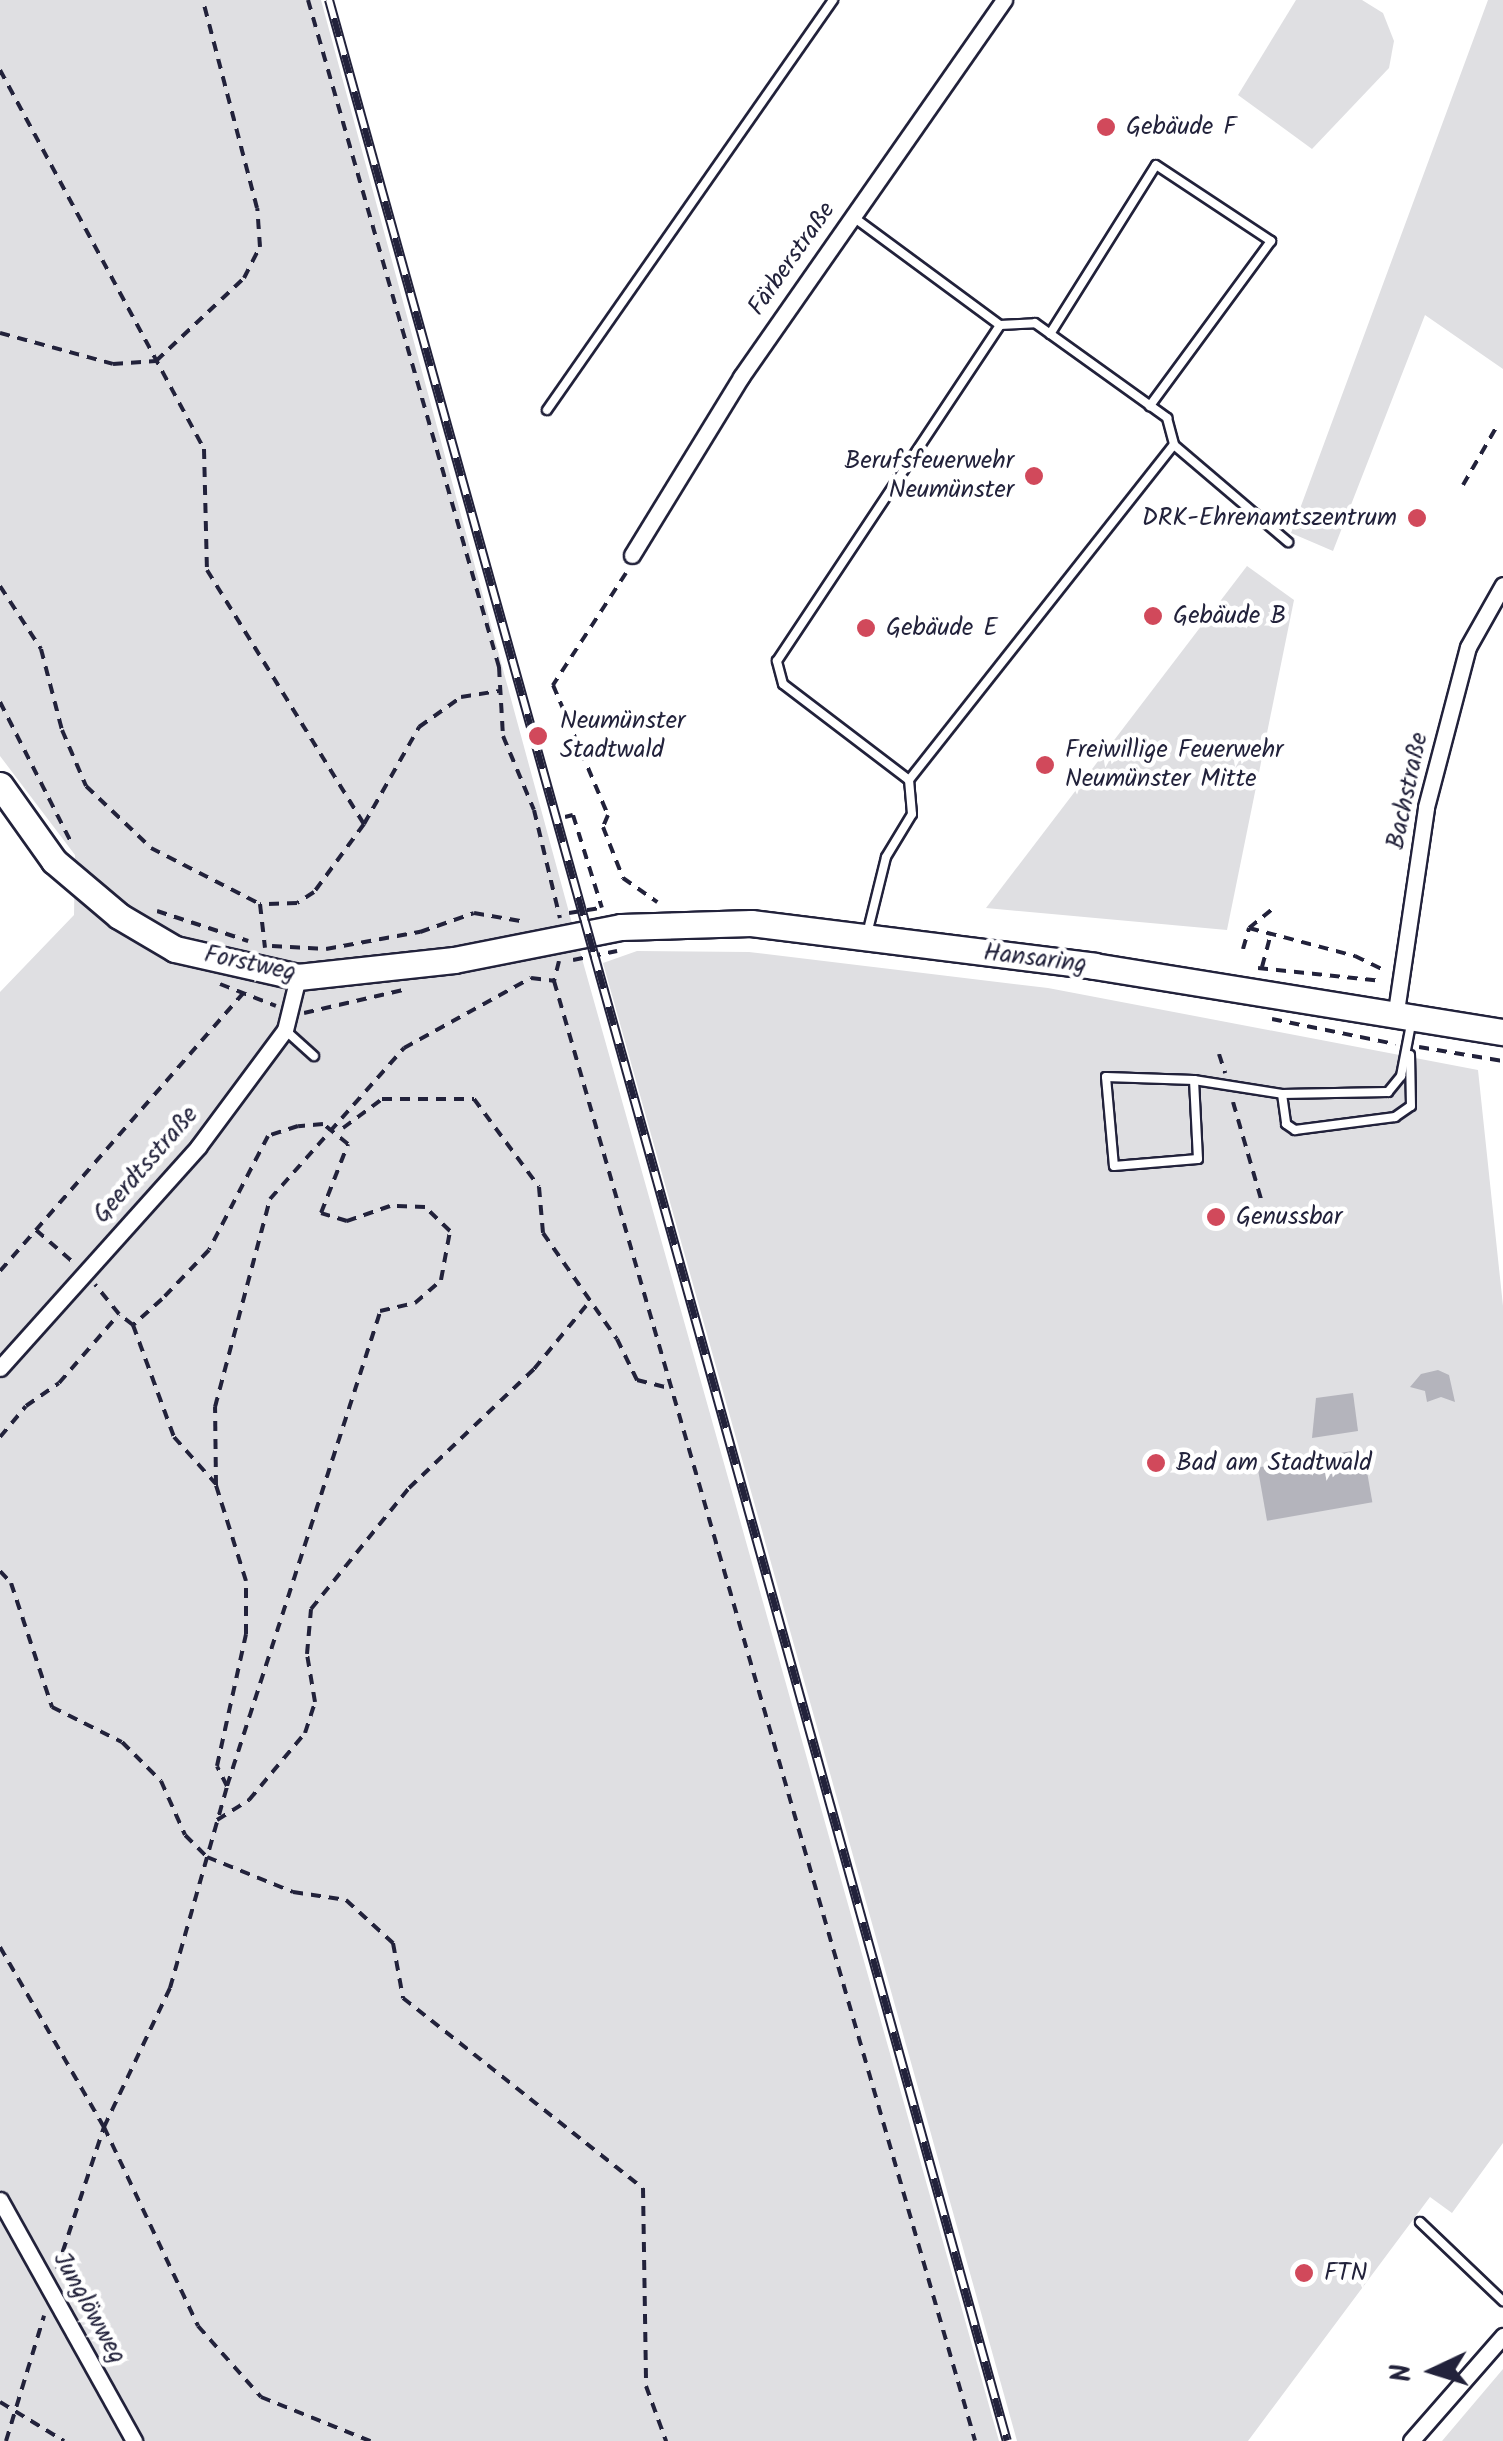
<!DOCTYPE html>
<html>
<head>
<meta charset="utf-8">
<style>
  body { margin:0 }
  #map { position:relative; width:1503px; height:2441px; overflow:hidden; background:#fff; font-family:Kalam,sans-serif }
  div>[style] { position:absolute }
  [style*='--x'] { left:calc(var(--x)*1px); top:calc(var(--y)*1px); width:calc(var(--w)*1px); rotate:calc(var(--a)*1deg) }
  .green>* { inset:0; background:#dfdfe2 }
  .water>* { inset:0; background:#b4b4bc; transform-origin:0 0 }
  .path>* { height:4px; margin-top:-2px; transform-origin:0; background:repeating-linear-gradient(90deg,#22223b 0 10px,transparent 0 18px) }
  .roads { filter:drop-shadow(2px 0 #22223b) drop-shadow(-2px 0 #22223b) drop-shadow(0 2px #22223b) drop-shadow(0 -2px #22223b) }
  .lane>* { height:8px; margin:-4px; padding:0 4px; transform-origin:4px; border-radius:4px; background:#fff }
  .street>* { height:15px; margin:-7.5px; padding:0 7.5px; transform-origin:7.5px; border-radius:7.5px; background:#fff }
  .primary>* { height:25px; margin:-12.5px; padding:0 12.5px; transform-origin:12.5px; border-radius:12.5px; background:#fff }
  .rail>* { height:10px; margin-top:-5px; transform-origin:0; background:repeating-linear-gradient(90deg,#fff 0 19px,#22223b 0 38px); box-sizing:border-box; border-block:2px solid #22223b }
  .dots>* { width:28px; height:28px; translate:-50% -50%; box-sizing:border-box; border:5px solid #fff; border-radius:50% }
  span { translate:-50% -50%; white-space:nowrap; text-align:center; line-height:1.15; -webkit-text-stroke:9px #fff; paint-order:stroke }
  .poi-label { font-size:25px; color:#22223b }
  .left { translate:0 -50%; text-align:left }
  .right { translate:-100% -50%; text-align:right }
  .street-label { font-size:25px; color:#22223b }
  .north { position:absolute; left:1383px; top:2321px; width:100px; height:100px; -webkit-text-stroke:8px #fff; paint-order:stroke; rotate:266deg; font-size:28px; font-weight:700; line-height:40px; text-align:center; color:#22223b }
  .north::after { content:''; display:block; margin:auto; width:35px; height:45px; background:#22223b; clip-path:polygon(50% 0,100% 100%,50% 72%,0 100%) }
</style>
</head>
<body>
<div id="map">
  <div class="green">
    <i style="clip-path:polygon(0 0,321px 0,570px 916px,999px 2441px,0 2441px,0 992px,74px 915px,75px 855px,0 756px)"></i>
    <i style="clip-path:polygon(1296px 0,1362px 0,1383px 13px,1394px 41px,1389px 68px,1312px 149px,1238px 95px)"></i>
    <i style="clip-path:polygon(1488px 0,1503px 0,1503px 369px,1425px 315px,1333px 551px,1291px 533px)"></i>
    <i style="clip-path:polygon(1247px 566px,1294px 600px,1227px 930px,986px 908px)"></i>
    <i style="clip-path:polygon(637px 951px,749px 952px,1048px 988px,1478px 1070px,1503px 1306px,1503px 2143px,1452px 2213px,1430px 2197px,1248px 2441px,1017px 2441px,603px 963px)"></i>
    <i style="clip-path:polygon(1503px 2369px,1503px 2441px,1442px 2441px)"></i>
  </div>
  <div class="water">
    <i style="clip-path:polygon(1438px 1370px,1449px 1375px,1455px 1402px,1441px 1397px,1427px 1402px,1425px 1391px,1410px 1387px,1421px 1374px)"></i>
    <i style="clip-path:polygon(1353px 1393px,1358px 1431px,1312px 1438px,1316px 1398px)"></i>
    <i style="left:1363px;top:1449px;width:54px;height:107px;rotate:80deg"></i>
  </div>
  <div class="path">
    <i style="--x:308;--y:0;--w:694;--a:74.02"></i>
    <i style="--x:499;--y:667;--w:69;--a:86.7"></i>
    <i style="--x:503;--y:736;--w:80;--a:67.3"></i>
    <i style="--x:534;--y:810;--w:111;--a:76.5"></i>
    <i style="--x:0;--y:70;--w:430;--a:61.7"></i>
    <i style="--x:204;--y:449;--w:121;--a:88.6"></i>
    <i style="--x:207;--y:570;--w:299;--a:58.3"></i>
    <i style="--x:364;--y:824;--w:84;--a:126.3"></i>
    <i style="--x:314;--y:892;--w:20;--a:147"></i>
    <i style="--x:297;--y:903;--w:37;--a:178"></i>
    <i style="--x:260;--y:904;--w:44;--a:83.5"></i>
    <i style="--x:0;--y:333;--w:117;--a:15.3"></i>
    <i style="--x:113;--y:364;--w:43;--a:-4"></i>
    <i style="--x:156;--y:361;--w:121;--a:-43.3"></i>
    <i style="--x:244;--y:278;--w:35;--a:-63"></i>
    <i style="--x:260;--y:247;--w:39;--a:-94"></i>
    <i style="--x:257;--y:208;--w:215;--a:-104.6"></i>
    <i style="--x:1463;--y:485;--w:68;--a:-60"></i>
    <i style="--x:626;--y:573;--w:134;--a:123.1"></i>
    <i style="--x:553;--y:685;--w:141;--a:67.1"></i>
    <i style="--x:608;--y:815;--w:13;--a:113"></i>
    <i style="--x:603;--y:827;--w:55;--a:68.6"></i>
    <i style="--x:623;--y:878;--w:42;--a:35.2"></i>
    <i style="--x:0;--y:586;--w:75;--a:56.9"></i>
    <i style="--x:41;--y:649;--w:84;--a:75.5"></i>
    <i style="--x:62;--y:730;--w:61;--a:66.8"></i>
    <i style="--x:86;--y:786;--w:90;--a:43.6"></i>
    <i style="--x:151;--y:848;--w:123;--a:27.2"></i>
    <i style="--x:0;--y:702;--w:159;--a:63.1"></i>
    <i style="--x:565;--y:817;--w:8;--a:-14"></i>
    <i style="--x:573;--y:815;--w:97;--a:72.7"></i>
    <i style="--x:364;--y:824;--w:112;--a:-60.4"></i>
    <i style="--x:419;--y:727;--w:52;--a:-35.5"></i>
    <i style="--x:461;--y:697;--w:39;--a:-9"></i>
    <i style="--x:157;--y:911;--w:96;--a:18.2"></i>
    <i style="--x:569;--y:913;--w:30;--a:-9"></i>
    <i style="--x:1249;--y:928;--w:110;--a:14.8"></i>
    <i style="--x:1355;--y:956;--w:32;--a:26"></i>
    <i style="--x:272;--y:946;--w:54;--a:3.2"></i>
    <i style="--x:326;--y:949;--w:96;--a:-10.3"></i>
    <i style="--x:420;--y:932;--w:57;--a:-19.4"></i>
    <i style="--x:474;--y:913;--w:53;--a:9.8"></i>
    <i style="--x:1243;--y:949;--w:22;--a:-74"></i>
    <i style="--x:1249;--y:928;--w:35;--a:-39"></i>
    <i style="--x:573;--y:960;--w:45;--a:-11.6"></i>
    <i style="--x:559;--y:961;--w:21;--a:104"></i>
    <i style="--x:554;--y:981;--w:1519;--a:73.91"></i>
    <i style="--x:1262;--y:967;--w:30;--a:-75"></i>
    <i style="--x:1258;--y:968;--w:125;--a:6"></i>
    <i style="--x:220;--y:984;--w:60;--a:21.4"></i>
    <i style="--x:304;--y:1013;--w:106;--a:-13.1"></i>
    <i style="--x:1272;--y:1019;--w:126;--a:11.5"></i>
    <i style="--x:1419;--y:1047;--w:85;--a:9.5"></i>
    <i style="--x:1219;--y:1054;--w:20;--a:72"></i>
    <i style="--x:1233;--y:1102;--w:101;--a:73.9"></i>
    <i style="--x:343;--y:1128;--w:49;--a:-36.6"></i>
    <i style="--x:382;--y:1099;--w:92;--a:0"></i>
    <i style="--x:474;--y:1099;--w:109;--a:53.5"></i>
    <i style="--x:539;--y:1187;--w:46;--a:85"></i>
    <i style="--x:543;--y:1233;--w:129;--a:55.1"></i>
    <i style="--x:617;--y:1339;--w:46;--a:64"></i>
    <i style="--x:637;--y:1380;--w:33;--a:14"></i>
    <i style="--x:36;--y:1230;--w:50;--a:41"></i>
    <i style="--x:0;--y:1271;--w:375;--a:-48.8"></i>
    <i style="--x:133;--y:1325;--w:119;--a:69.9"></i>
    <i style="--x:174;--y:1437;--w:62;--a:48.3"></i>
    <i style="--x:0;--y:1437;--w:40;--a:-50"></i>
    <i style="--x:26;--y:1406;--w:40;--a:-34.9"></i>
    <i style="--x:59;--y:1383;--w:91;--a:-49"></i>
    <i style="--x:119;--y:1314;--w:38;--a:-129"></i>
    <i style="--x:0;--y:1571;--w:16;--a:47"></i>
    <i style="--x:11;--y:1583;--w:131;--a:71.7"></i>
    <i style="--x:52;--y:1707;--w:78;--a:26.6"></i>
    <i style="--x:122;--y:1742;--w:55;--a:45"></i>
    <i style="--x:161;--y:1781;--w:59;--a:66"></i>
    <i style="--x:185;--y:1835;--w:31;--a:45"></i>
    <i style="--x:207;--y:1857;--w:93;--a:22.1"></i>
    <i style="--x:293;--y:1892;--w:54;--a:8.6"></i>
    <i style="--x:346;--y:1900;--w:64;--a:42.5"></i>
    <i style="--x:393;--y:1943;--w:56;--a:79.7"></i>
    <i style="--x:403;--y:1998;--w:306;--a:38.4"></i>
    <i style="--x:643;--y:2188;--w:198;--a:89.1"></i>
    <i style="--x:646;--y:2386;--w:59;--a:70"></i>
    <i style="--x:227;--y:1786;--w:22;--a:-117"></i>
    <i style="--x:217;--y:1766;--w:135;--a:-77.6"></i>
    <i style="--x:246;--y:1634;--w:53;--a:-90"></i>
    <i style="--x:246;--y:1581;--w:101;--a:-107.4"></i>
    <i style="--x:216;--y:1485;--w:78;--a:-90.7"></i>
    <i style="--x:215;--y:1407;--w:215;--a:-75.2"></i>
    <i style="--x:270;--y:1199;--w:202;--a:-48.4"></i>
    <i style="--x:404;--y:1048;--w:145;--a:-28.9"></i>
    <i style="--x:531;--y:978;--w:23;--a:7"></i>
    <i style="--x:217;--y:1820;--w:38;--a:-32"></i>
    <i style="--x:249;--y:1800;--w:87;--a:-50.1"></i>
    <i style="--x:305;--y:1733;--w:33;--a:-72"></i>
    <i style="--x:315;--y:1702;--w:49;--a:-99.5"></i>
    <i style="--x:307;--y:1654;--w:45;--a:-84.9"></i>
    <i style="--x:311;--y:1609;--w:156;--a:-51"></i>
    <i style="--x:409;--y:1488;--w:173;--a:-43.6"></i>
    <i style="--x:534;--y:1369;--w:88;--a:-50.5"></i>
    <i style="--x:0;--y:1947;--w:208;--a:60"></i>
    <i style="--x:104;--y:2127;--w:220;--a:64.7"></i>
    <i style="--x:198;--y:2326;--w:95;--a:48.4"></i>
    <i style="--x:261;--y:2397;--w:118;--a:22"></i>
    <i style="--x:57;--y:2269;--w:150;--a:-71.7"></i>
    <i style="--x:104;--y:2127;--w:154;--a:-64.6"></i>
    <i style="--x:170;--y:1988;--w:210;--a:-74.2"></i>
    <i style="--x:227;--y:1786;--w:499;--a:-72.1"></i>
    <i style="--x:380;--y:1311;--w:36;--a:-13"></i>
    <i style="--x:415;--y:1303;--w:35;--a:-41"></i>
    <i style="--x:441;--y:1280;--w:50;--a:-79.6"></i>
    <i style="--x:450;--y:1231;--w:35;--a:-136"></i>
    <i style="--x:425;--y:1207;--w:35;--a:-178"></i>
    <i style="--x:390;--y:1206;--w:46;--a:160.8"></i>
    <i style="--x:347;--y:1221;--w:27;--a:-163"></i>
    <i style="--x:321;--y:1213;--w:74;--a:-68.6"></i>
    <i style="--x:348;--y:1144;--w:32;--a:-141"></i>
    <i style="--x:323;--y:1124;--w:25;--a:175"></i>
    <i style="--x:298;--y:1126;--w:32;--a:162"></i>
    <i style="--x:268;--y:1136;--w:128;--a:117.4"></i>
    <i style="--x:209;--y:1250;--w:68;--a:133.8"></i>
    <i style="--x:162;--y:1299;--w:39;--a:138"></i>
    <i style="--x:133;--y:1325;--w:18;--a:-142"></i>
    <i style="--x:0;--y:2402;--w:75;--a:31.4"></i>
    <i style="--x:6;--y:2441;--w:131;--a:-73.1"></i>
  </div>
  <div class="roads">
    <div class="lane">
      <i style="--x:852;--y:216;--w:184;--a:36.4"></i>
      <i style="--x:1000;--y:325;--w:35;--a:-3"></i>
      <i style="--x:1035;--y:323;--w:163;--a:35.7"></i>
      <i style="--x:1167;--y:418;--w:28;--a:75"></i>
      <i style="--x:1174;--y:445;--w:150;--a:40.4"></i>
      <i style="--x:1050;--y:334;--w:199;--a:-57.9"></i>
      <i style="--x:1156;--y:165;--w:138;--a:33.5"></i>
      <i style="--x:1271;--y:241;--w:205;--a:126.3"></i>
      <i style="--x:547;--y:410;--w:500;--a:-55.1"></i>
      <i style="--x:909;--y:780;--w:158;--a:-142.7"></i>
      <i style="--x:783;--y:684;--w:24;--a:-105"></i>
      <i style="--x:777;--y:661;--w:403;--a:-56.4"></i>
      <i style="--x:867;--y:934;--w:79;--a:-76.1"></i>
      <i style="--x:886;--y:857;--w:50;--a:-58.8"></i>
      <i style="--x:912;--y:814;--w:34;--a:-95"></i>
      <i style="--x:909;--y:780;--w:427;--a:-51.7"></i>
      <i style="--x:285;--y:1030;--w:39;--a:42"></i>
      <i style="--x:1194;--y:1080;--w:88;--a:-178"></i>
      <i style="--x:1106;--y:1077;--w:89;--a:84.9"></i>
      <i style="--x:1114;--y:1166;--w:84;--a:-4.8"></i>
      <i style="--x:1198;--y:1159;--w:79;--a:-92.9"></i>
      <i style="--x:1194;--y:1080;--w:89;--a:9"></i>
      <i style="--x:1282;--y:1094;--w:106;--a:-1.1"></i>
      <i style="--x:1388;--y:1092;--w:21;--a:-51"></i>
      <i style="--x:1401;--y:1076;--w:53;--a:-79.1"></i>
      <i style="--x:1282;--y:1094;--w:30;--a:82"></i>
      <i style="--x:1286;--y:1124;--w:11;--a:34"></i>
      <i style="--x:1295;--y:1130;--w:101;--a:-7.4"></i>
      <i style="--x:1395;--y:1117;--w:19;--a:-35"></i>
      <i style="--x:1411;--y:1106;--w:51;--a:-91.1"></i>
      <i style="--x:1420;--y:2222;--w:115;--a:43.6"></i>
    </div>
    <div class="street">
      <i style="--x:632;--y:555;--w:209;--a:-58.5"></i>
      <i style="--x:741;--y:377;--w:460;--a:-55.1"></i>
      <i style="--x:1395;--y:1018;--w:213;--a:-81.6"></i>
      <i style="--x:1426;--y:807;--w:165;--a:-75.3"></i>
      <i style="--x:1468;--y:647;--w:71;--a:-60.6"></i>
      <i style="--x:0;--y:1368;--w:297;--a:-48.1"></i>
      <i style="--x:198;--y:1147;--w:146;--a:-53.4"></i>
      <i style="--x:285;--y:1030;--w:55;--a:-76.2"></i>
      <i style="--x:0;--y:2200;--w:276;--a:60.9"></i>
      <i style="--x:1411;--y:2441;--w:140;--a:-48.8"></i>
    </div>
    <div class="primary">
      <i style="--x:0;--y:785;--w:93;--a:54.6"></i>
      <i style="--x:54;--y:861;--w:85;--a:40.2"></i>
      <i style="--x:119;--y:916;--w:65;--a:30.5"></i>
      <i style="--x:175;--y:949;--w:126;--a:12.8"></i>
      <i style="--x:298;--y:977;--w:157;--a:-6.2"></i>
      <i style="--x:454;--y:960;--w:170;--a:-11.2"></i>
      <i style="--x:621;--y:927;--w:130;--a:-1.8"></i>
      <i style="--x:751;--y:923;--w:346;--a:7.1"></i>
      <i style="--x:1094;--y:966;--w:414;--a:9.2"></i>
    </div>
  </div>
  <div class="rail">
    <i style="--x:329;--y:0;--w:2533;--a:74.48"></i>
  </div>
  <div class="dots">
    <i style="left:1106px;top:127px;background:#d1495b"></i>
    <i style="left:1034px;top:476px;background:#d1495b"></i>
    <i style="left:1417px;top:518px;background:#d1495b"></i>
    <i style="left:1153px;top:616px;background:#d1495b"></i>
    <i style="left:866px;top:628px;background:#d1495b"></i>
    <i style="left:538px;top:736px;background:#d1495b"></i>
    <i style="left:1045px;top:765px;background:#d1495b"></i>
    <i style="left:1216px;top:1217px;background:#d1495b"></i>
    <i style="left:1156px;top:1463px;background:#d1495b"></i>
    <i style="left:1304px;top:2273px;background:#d1495b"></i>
  </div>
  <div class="poi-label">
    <span class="left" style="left:1126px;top:127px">Gebäude F</span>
    <span class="right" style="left:1014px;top:476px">Berufsfeuerwehr<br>Neumünster</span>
    <span class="right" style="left:1397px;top:518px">DRK-Ehrenamtszentrum</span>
    <span class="left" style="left:1173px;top:616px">Gebäude B</span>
    <span class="left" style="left:886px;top:628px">Gebäude E</span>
    <span class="left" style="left:560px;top:736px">Neumünster<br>Stadtwald</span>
    <span class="left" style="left:1065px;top:765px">Freiwillige Feuerwehr<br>Neumünster Mitte</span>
    <span class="left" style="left:1236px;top:1217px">Genussbar</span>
    <span class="left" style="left:1176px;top:1463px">Bad am Stadtwald</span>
    <span class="left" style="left:1324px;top:2273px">FTN</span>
  </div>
  <div class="street-label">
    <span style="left:792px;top:259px;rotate:-55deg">Färberstraße</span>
    <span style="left:1408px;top:791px;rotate:-78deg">Bachstraße</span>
    <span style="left:1035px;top:959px;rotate:7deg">Hansaring</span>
    <span style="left:250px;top:964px;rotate:12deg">Forstweg</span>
    <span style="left:146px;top:1165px;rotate:-49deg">Geerdtsstraße</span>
    <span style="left:89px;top:2308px;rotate:61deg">Junglöwweg</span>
  </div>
  <div class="north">N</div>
</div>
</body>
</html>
